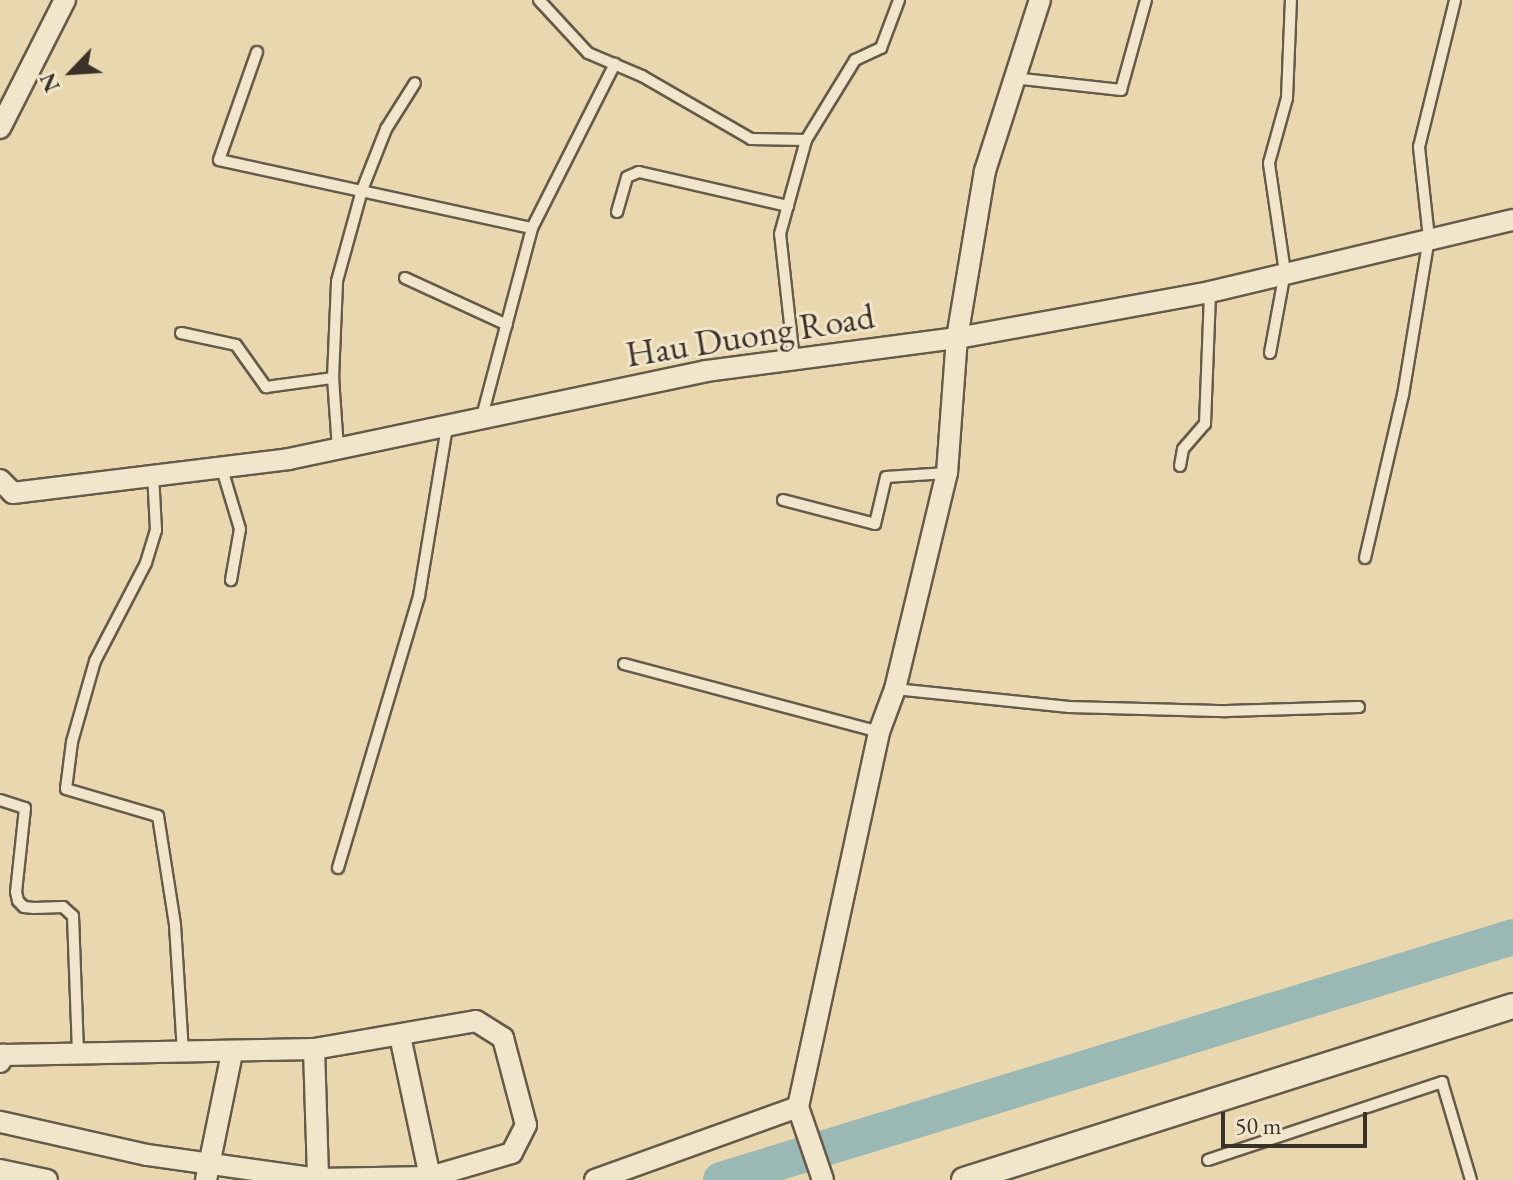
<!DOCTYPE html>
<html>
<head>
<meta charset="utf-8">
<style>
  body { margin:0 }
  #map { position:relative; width:1513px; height:1180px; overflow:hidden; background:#e9d7af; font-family:"EB Garamond",serif }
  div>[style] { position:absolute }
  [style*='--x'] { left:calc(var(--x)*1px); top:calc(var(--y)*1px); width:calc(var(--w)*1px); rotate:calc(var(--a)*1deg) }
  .river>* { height:36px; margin:-18px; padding:0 18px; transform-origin:18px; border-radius:18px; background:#9ab8b4 }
  .roads { filter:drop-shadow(2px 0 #665a4a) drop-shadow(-2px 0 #665a4a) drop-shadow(0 2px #665a4a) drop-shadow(0 -2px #665a4a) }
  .service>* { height:10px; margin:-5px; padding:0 5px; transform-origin:5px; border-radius:5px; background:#f1e5cb }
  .minor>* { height:20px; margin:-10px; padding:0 10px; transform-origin:10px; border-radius:10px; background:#f1e5cb }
  .tertiary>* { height:24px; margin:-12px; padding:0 12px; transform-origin:12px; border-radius:12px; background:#f1e5cb }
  span { translate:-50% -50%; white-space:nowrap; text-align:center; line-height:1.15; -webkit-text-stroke:6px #f1e5cb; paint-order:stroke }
  .street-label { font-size:36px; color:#3a3128 }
  .north { position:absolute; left:32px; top:32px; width:80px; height:80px; -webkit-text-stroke:6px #f1e5cb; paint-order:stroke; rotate:245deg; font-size:22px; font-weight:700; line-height:32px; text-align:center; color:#3a3128 }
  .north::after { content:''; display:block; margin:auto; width:28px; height:36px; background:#3a3128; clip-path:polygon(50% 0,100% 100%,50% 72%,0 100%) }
  .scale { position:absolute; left:1221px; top:1112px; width:146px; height:36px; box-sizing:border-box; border:4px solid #3a3128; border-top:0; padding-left:10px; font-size:24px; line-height:28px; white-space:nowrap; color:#3a3128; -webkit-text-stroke:6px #f1e5cb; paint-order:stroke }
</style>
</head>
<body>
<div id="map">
  <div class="river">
    <i style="--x:721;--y:1180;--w:828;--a:-17.06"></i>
  </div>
  <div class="roads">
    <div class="service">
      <i style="--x:539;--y:0;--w:72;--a:47.2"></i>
      <i style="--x:588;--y:53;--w:59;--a:23.1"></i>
      <i style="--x:642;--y:76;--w:126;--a:30"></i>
      <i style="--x:751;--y:139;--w:55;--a:1"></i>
      <i style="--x:257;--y:52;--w:114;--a:109.4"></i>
      <i style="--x:219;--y:160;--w:320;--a:12.3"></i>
      <i style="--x:1013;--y:78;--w:109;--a:6.3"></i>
      <i style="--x:1121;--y:90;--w:93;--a:-74.5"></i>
      <i style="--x:617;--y:212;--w:36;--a:-74"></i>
      <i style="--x:627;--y:177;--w:13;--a:-23"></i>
      <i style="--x:639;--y:172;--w:153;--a:12.9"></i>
      <i style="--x:405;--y:278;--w:112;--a:24.7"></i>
      <i style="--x:181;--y:333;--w:56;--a:12.3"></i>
      <i style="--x:236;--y:345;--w:52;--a:54.5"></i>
      <i style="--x:266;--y:387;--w:68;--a:-7.7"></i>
      <i style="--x:1270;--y:353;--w:82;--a:-79.5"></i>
      <i style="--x:1285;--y:272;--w:110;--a:-98.4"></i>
      <i style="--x:1269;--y:163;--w:67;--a:-74.5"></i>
      <i style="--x:1287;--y:98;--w:98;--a:-87.7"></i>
      <i style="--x:794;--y:360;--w:127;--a:-96.3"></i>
      <i style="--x:780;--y:234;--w:98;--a:-74.5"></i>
      <i style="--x:806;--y:140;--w:94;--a:-58.5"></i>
      <i style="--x:855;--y:60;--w:29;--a:-25"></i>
      <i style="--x:881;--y:48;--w:51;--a:-69.4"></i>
      <i style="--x:481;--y:420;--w:199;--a:-75.1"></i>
      <i style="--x:532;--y:228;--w:184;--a:-63.2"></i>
      <i style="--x:338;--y:449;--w:71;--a:-94"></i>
      <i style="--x:333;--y:378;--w:97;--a:-87.6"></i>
      <i style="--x:337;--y:281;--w:94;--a:-74.6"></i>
      <i style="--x:362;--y:190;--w:66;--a:-68.5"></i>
      <i style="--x:386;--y:129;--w:54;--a:-57.8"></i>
      <i style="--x:1180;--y:466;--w:17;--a:-80"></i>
      <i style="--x:1183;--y:449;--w:33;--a:-49"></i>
      <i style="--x:1205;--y:424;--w:132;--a:-87.8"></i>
      <i style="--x:222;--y:469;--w:63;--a:73.3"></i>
      <i style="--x:240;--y:529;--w:52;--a:100"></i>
      <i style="--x:153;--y:474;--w:56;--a:86.9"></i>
      <i style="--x:156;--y:530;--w:34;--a:107"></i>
      <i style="--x:146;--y:563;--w:110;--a:117.5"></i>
      <i style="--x:95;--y:661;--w:84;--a:105.9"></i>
      <i style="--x:72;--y:742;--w:47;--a:97.3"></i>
      <i style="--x:66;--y:789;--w:96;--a:16.4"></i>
      <i style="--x:158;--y:816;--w:110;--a:81.1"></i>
      <i style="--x:175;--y:925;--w:126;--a:86.4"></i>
      <i style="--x:783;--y:500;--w:95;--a:14.6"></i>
      <i style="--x:875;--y:524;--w:48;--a:-76.8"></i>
      <i style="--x:886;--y:477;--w:61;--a:-3.8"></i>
      <i style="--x:1365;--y:558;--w:167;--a:-76.9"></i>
      <i style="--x:1403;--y:395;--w:159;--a:-80.6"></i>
      <i style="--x:1429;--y:238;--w:92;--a:-96.3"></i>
      <i style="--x:1419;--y:147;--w:151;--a:-76.2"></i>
      <i style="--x:624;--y:664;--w:264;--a:14.9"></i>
      <i style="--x:895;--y:689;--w:175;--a:5.9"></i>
      <i style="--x:1069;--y:707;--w:158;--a:1.5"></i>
      <i style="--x:1227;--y:711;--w:132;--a:-1.7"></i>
      <i style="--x:0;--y:800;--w:26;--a:18"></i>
      <i style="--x:25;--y:808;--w:84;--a:96.1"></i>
      <i style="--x:16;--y:892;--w:9;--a:77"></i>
      <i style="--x:18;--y:901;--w:8;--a:45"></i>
      <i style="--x:24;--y:907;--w:10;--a:6"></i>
      <i style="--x:34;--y:908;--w:29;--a:-2"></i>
      <i style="--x:63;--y:907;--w:13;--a:42"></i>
      <i style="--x:73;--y:916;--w:137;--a:87.9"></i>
      <i style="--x:338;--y:868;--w:284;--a:-73.4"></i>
      <i style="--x:419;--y:596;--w:171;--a:-80.6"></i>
      <i style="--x:1208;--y:1160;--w:247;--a:-18.4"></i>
      <i style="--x:1442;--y:1082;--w:102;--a:73.5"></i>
    </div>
    <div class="minor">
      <i style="--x:0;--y:128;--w:144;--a:-63.1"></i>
      <i style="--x:0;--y:480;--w:18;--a:45"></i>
      <i style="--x:13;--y:493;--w:278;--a:-7"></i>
      <i style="--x:289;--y:459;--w:426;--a:-11.9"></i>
      <i style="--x:706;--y:371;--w:253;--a:-7.5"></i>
      <i style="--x:957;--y:338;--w:257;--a:-10.3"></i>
      <i style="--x:1210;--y:292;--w:311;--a:-13.4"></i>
      <i style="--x:400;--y:1036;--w:144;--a:78"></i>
      <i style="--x:314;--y:1049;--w:130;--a:88.2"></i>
      <i style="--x:0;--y:1062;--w:8;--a:-67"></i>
      <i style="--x:3;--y:1055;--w:311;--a:-1.1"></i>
      <i style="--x:314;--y:1049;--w:164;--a:-9.8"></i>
      <i style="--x:476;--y:1021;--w:32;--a:32"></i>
      <i style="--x:503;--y:1038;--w:90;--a:75.2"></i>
      <i style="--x:526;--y:1125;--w:31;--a:117"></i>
      <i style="--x:512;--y:1153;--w:85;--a:163.7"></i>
      <i style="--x:430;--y:1177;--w:112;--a:179"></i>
      <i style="--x:318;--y:1179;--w:173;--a:-172"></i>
      <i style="--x:147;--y:1155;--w:151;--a:-167.3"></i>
      <i style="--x:0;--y:1170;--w:48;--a:12"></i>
      <i style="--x:206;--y:1180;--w:130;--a:-78.4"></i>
      <i style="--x:595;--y:1180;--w:216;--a:-19.8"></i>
      <i style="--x:823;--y:1180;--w:77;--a:-108.9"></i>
      <i style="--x:798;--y:1107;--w:384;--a:-77.8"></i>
      <i style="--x:879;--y:732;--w:46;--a:-69.6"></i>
      <i style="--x:895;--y:689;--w:222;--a:-76.5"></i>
      <i style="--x:947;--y:473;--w:135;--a:-85.8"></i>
      <i style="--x:957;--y:338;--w:169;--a:-80.5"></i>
      <i style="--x:985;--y:171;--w:180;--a:-72.2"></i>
    </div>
    <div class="tertiary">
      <i style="--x:964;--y:1180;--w:576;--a:-17.59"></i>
    </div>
  </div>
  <div class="street-label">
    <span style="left:750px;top:335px;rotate:-9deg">Hau Duong Road</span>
  </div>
  <div class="north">N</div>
  <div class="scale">50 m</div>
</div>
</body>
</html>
